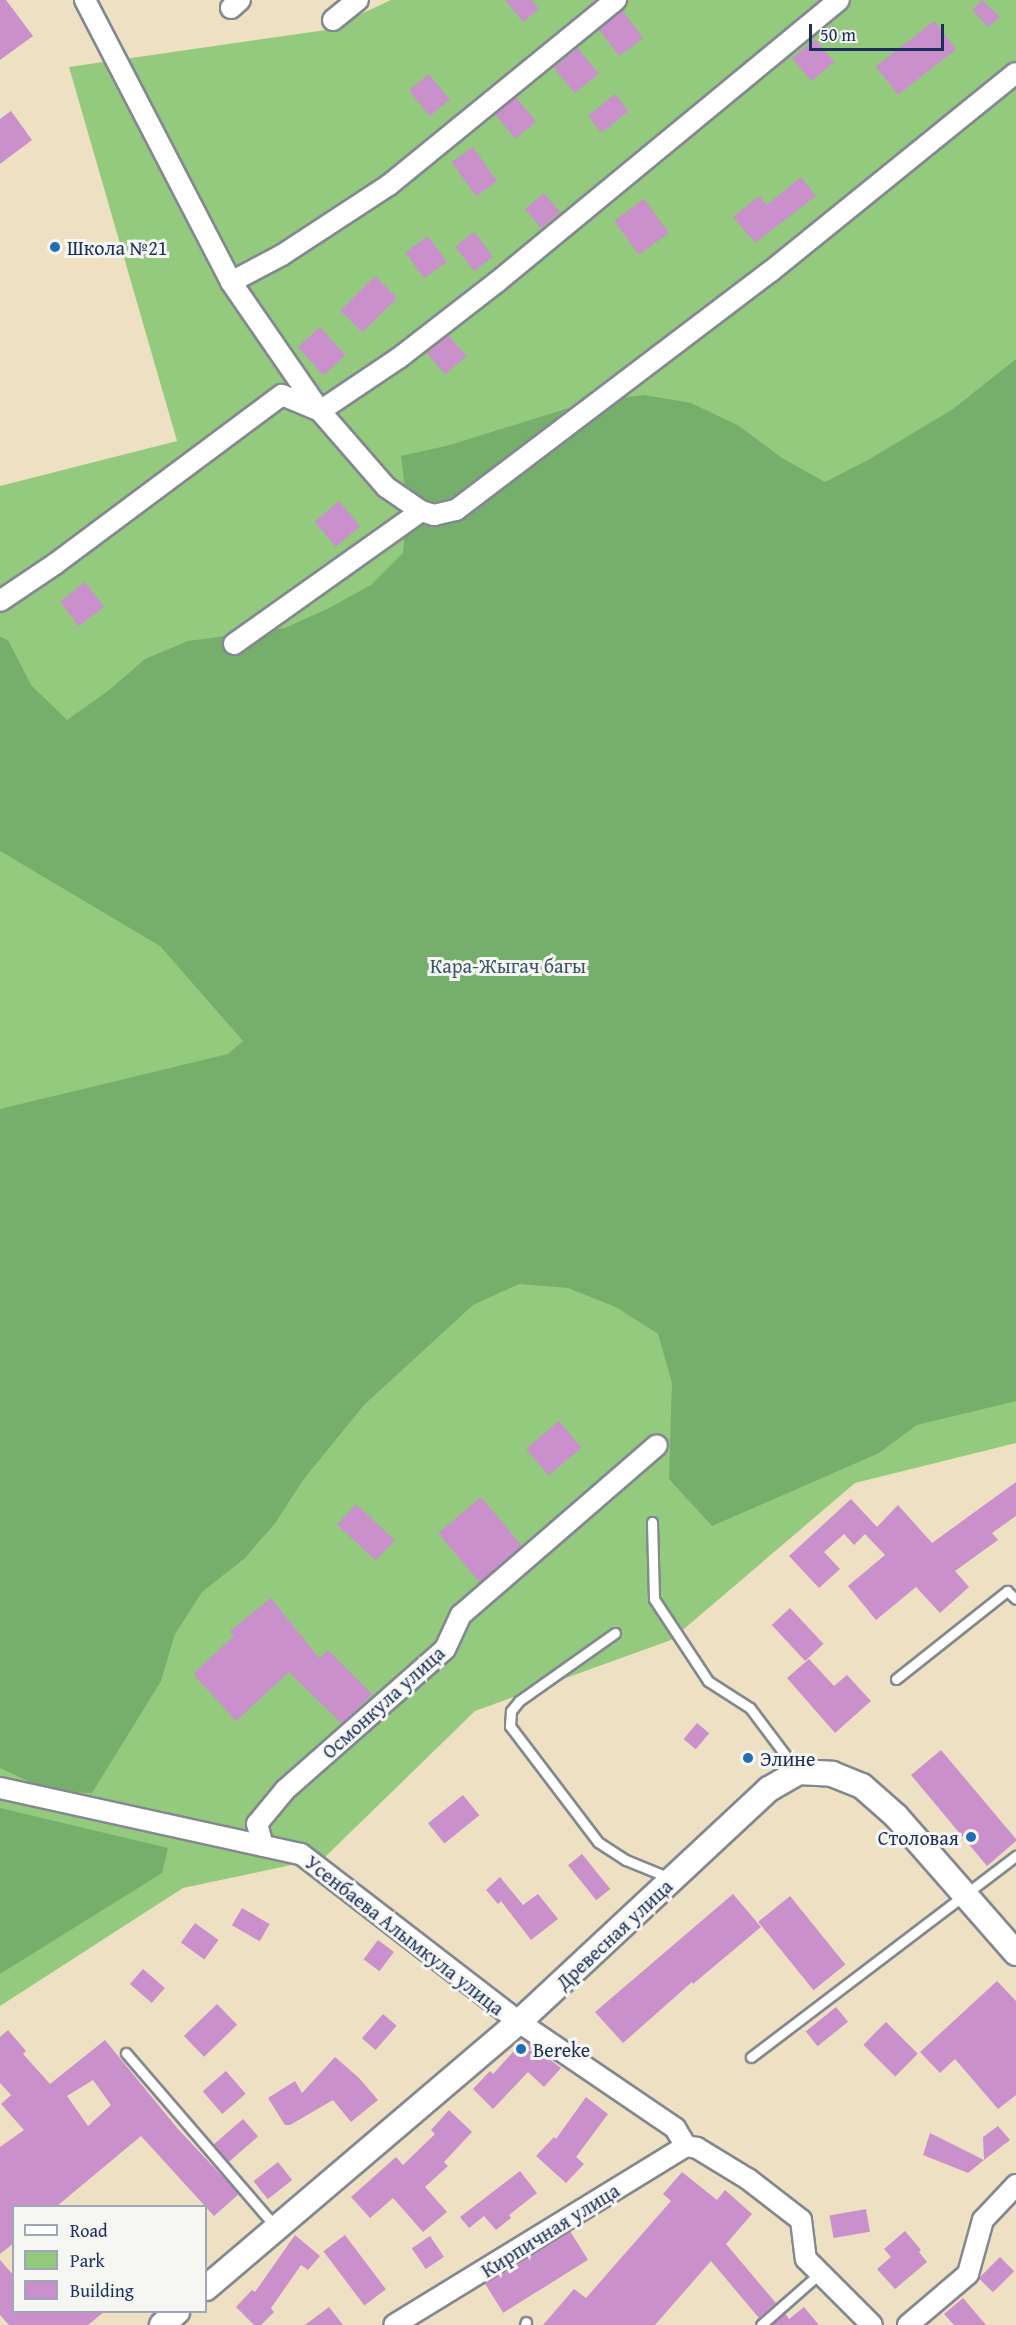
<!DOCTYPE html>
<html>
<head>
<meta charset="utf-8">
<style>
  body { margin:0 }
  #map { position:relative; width:1016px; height:2325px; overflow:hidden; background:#eee1c3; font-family:"Gentium Book Plus",serif }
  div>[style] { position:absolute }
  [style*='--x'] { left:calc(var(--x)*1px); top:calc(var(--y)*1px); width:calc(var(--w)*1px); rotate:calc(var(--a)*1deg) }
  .green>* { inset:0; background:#93ca7d }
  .forest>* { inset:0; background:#76ae6c }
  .building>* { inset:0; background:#ca90cb; transform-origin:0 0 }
  .roads { filter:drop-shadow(2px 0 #848890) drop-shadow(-2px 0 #848890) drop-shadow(0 2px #848890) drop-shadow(0 -2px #848890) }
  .service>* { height:9px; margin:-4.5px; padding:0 4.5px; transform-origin:4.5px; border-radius:4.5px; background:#fff }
  .minor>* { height:20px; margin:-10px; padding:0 10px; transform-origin:10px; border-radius:10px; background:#fff }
  .tertiary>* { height:24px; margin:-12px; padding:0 12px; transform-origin:12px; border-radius:12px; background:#fff }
  .dots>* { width:16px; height:16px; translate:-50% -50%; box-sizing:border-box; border:3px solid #f6f6f2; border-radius:50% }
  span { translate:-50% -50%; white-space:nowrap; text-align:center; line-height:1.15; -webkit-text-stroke:6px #f6f6f2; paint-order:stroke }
  .poi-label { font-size:20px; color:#1b2f5e }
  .left { translate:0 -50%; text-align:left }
  .right { translate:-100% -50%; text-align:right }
  .park-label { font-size:20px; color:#395666 }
  .street-label { font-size:20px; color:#1b2f5e }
  .legend { position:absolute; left:12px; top:2205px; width:195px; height:108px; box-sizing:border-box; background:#f6f6f2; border:2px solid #9ea6b7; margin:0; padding:8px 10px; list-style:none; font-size:18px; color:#1b2f5e }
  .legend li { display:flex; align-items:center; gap:12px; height:30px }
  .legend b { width:30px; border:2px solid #9ea6b7 }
  .scale { position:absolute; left:809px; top:24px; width:135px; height:27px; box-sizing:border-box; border:3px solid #1b2f5e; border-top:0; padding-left:8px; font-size:18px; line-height:21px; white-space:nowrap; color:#1b2f5e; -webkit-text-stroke:4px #f6f6f2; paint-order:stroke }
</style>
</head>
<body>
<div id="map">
  <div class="green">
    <i style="clip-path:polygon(391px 0,1016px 0,1016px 1443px,855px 1483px,671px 1640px,475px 1711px,324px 1858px,183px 1888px,0 2006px,0 486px,177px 441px,69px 67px,326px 30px)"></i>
  </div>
  <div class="forest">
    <i style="clip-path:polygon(1016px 359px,1016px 1401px,917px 1425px,879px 1453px,712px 1526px,669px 1479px,672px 1383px,658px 1334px,616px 1307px,568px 1288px,519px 1284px,473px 1305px,364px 1405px,303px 1480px,276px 1522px,245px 1558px,202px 1592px,175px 1634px,161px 1681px,92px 1793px,66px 1792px,41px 1787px,0 1768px,0 1109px,228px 1054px,243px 1041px,160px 946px,0 851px,0 637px,8px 640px,31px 685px,67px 720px,108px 691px,145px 659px,188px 641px,285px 628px,329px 608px,371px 585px,403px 553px,407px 505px,401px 456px,450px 445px,591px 401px,644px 395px,691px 403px,739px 426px,782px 458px,825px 482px,868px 460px,953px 409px)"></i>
    <i style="clip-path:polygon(0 1808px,168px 1848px,162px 1873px,0 1974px)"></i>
  </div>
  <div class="building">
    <i style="clip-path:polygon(0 0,6px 0,33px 36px,0 60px)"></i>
    <i style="clip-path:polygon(505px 0,532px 0,539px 9px,523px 22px)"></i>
    <i style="clip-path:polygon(982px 0,1000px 17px,988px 27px,972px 10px)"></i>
    <i style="left:622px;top:10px;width:35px;height:30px;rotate:53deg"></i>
    <i style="left:934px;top:21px;width:36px;height:74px;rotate:52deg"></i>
    <i style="left:815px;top:39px;width:30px;height:30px;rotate:50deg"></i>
    <i style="left:578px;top:48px;width:33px;height:31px;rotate:51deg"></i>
    <i style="left:429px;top:74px;width:33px;height:26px;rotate:51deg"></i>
    <i style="left:615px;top:94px;width:22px;height:35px;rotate:51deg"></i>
    <i style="left:516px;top:97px;width:32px;height:27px;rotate:51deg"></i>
    <i style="clip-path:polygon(11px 111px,32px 140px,0 164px,0 119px)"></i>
    <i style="left:473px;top:147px;width:42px;height:26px;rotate:55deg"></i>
    <i style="clip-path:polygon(801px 177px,816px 196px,755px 243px,733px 217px,759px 196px,767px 205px)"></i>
    <i style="left:544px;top:193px;width:25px;height:25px;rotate:50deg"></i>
    <i style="left:644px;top:199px;width:42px;height:37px;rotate:54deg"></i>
    <i style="left:474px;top:232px;width:31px;height:24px;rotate:52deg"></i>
    <i style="left:428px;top:236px;width:32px;height:28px;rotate:54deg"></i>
    <i style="left:375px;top:276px;width:31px;height:49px;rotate:45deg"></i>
    <i style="left:320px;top:327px;width:38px;height:30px;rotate:48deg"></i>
    <i style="left:448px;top:335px;width:28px;height:28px;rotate:49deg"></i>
    <i style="left:339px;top:501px;width:33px;height:32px;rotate:50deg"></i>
    <i style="left:85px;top:582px;width:31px;height:32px;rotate:52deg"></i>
    <i style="left:559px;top:1421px;width:35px;height:43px;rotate:50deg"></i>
    <i style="clip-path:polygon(1016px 1482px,1016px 1516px,992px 1533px,998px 1540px,955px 1571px,969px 1587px,940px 1613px,916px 1587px,876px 1620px,848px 1586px,885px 1555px,865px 1534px,854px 1545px,844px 1534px,824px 1552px,840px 1569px,819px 1588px,789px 1556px,851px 1499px,877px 1527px,898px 1505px,932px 1543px)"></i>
    <i style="left:481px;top:1497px;width:64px;height:56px;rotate:50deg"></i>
    <i style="left:356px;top:1504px;width:53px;height:28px;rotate:43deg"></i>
    <i style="clip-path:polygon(271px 1598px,319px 1658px,328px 1650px,372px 1694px,342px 1724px,289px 1672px,236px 1721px,193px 1674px,234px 1636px,230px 1631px)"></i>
    <i style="left:790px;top:1608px;width:49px;height:25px;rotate:47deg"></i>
    <i style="clip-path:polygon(809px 1659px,834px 1686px,847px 1675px,871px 1701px,835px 1733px,787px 1678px)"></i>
    <i style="left:697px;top:1723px;width:16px;height:21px;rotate:40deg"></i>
    <i style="clip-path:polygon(941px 1750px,1016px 1839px,1016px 1841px,987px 1866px,911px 1775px)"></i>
    <i style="left:463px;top:1795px;width:26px;height:45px;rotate:51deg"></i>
    <i style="left:582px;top:1854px;width:45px;height:18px;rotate:51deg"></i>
    <i style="clip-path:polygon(500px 1877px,523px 1905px,538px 1894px,558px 1919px,531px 1940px,501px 1901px,498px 1904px,486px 1890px)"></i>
    <i style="clip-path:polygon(733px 1894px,761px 1927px,693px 1984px,692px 1982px,623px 2043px,595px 2012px)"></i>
    <i style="left:790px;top:1896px;width:88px;height:41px;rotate:51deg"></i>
    <i style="left:242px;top:1908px;width:32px;height:20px;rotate:30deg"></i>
    <i style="left:195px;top:1923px;width:29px;height:24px;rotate:36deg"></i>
    <i style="left:378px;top:1940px;width:20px;height:24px;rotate:37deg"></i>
    <i style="left:143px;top:1969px;width:29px;height:20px;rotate:41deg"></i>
    <i style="clip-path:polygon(997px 1981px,1016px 2001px,1016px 2095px,998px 2109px,955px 2059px,940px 2073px,920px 2052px)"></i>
    <i style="left:217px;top:2004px;width:29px;height:46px;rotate:46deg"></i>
    <i style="left:836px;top:2007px;width:19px;height:39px;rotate:51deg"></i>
    <i style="left:383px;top:2014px;width:18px;height:32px;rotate:41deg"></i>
    <i style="left:886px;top:2022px;width:45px;height:32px;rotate:45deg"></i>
    <i style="clip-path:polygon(evenodd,8px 2030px,26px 2051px,23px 2054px,50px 2084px,105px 2040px,178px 2129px,239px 2194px,214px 2216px,141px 2136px,57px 2206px,14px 2206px,14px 2243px,0 2254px,0 2147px,24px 2130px,1px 2104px,11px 2095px,0 2083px,0 2037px,8px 2030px,93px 2080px,111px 2105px,88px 2126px,67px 2096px,93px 2080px)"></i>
    <i style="clip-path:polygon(524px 2040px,561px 2068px,544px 2087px,528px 2072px,493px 2109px,473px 2089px,490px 2071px,493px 2074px)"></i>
    <i style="clip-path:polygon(335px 2057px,359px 2078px,378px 2100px,351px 2122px,333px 2100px,290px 2125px,285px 2125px,268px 2098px,295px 2081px,302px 2093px)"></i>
    <i style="left:226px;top:2071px;width:30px;height:31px;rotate:49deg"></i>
    <i style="clip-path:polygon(586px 2097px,608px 2114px,576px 2157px,584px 2164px,566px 2183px,536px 2156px,554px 2137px,556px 2139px)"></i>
    <i style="clip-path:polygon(449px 2110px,472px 2132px,444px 2162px,448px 2166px,425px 2187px,447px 2212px,423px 2232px,393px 2198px,370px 2218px,351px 2197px,396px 2157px,403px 2165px,435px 2134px,431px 2130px)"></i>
    <i style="left:243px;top:2119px;width:23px;height:39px;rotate:49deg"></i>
    <i style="clip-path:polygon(998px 2126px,1010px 2140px,984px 2160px,983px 2137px)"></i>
    <i style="clip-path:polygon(930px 2133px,984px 2160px,968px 2173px,923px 2155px)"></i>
    <i style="left:278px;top:2162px;width:23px;height:31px;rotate:52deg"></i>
    <i style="clip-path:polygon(520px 2171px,537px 2193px,509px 2215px,511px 2218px,496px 2230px,484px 2216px,469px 2228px,460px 2217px)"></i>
    <i style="clip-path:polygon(682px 2172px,717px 2200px,725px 2190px,752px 2214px,726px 2244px,776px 2303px,759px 2318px,711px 2261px,655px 2325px,543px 2325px,574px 2289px,586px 2298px,671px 2201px,663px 2194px)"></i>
    <i style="left:866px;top:2209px;width:23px;height:37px;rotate:80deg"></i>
    <i style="left:570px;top:2231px;width:34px;height:100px;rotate:58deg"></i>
    <i style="clip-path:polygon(905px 2231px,921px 2250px,919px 2252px,927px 2262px,895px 2289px,877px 2269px,891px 2257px,884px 2249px)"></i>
    <i style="clip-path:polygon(295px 2235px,320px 2256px,308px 2270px,301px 2265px,271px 2308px,274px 2312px,261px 2325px,254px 2325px,236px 2307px,252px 2290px,255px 2292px)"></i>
    <i style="left:345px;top:2235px;width:68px;height:27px;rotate:53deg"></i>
    <i style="left:430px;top:2236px;width:25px;height:22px;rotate:56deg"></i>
    <i style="left:1000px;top:2257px;width:20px;height:30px;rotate:45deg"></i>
    <i style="clip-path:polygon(0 2260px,14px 2276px,14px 2312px,104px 2312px,88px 2325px,9px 2325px,0 2315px)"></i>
    <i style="clip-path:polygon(963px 2298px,986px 2325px,954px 2325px,944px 2314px)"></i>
    <i style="clip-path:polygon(329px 2307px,343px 2325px,305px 2325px)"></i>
    <i style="clip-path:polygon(804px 2307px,819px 2325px,771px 2325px,785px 2313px,789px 2319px)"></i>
  </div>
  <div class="roads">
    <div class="service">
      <i style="--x:652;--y:1522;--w:77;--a:88.5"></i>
      <i style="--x:654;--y:1599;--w:98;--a:56.6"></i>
      <i style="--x:708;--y:1681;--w:50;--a:32.7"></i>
      <i style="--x:750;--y:1708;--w:80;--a:53.1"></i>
      <i style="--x:615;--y:1633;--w:118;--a:144.7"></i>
      <i style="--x:519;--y:1701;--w:13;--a:129"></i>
      <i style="--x:511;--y:1711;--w:15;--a:94"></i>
      <i style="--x:510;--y:1726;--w:146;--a:52.8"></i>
      <i style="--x:598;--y:1842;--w:33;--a:33"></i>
      <i style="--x:626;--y:1860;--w:48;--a:22.2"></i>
      <i style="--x:896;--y:1679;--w:142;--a:-38.4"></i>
      <i style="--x:1007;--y:1591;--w:12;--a:42"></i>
      <i style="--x:126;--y:2053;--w:228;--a:49.3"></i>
      <i style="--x:751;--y:2057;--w:333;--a:-37.2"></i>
      <i style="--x:525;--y:2325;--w:3;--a:-72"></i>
      <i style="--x:761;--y:2325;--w:79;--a:-41.4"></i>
    </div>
    <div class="minor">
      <i style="--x:85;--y:0;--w:318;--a:62.6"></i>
      <i style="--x:231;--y:282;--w:58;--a:-27.9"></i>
      <i style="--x:282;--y:255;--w:128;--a:-33.2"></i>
      <i style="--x:389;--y:185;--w:293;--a:-39.2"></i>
      <i style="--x:231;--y:8;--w:12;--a:-42"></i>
      <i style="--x:333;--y:20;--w:32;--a:-39"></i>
      <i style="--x:231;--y:282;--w:157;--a:55.4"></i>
      <i style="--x:320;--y:411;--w:95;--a:-33.9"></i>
      <i style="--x:399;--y:358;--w:124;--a:-37.8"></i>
      <i style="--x:497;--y:282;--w:443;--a:-39.5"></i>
      <i style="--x:0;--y:601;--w:66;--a:-33.9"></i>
      <i style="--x:55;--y:564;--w:283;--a:-36.7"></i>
      <i style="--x:282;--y:395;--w:41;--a:22.8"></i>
      <i style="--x:320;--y:411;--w:101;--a:49"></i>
      <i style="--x:386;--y:487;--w:42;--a:34.4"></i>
      <i style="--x:234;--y:644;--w:229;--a:-35.4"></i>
      <i style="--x:421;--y:511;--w:14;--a:17"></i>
      <i style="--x:434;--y:515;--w:23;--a:-13"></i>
      <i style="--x:456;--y:510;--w:394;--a:-37.2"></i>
      <i style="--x:770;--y:272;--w:316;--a:-39"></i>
      <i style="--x:0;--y:1788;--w:308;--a:12.4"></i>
      <i style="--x:301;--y:1854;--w:275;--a:37.6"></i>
      <i style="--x:519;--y:2022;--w:189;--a:34.2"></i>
      <i style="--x:675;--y:2128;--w:21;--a:59"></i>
      <i style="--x:686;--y:2146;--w:342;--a:148.5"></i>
      <i style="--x:263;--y:1846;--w:23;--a:-105"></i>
      <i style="--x:257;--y:1824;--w:44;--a:-50.5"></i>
      <i style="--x:285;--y:1790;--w:213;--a:-41.4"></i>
      <i style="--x:445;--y:1649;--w:38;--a:-65"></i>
      <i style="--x:461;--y:1615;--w:259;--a:-40.9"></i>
      <i style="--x:686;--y:2146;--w:11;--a:10"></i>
      <i style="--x:697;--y:2148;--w:60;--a:31.3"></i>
      <i style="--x:748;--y:2179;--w:67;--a:37.7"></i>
      <i style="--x:801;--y:2220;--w:39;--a:83"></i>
      <i style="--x:806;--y:2259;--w:93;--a:45"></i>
      <i style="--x:908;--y:2325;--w:79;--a:-40.4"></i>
      <i style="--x:968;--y:2274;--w:56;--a:-74.5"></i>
      <i style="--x:983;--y:2220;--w:48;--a:-46.7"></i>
    </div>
    <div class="tertiary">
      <i style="--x:206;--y:2288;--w:411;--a:-40.4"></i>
      <i style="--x:519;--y:2022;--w:342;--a:-43"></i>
      <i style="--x:769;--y:1789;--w:34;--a:-30"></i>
      <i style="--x:798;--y:1772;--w:34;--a:3"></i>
      <i style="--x:832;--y:1774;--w:32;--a:22"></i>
      <i style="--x:862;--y:1786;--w:45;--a:41.4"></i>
      <i style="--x:896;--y:1816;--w:182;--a:48.8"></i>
      <i style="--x:162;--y:2325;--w:20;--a:-41"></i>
    </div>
  </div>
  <div class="dots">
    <i style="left:55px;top:247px;background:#1f6fb2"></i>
    <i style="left:748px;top:1758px;background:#1f6fb2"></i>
    <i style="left:971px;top:1837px;background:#1f6fb2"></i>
    <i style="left:521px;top:2049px;background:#1f6fb2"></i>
  </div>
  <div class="poi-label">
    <span class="left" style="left:67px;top:247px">Школа №21</span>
    <span class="left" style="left:760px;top:1758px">Элине</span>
    <span class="right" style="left:959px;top:1837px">Столовая</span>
    <span class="left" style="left:533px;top:2049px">Bereke</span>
  </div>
  <div class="park-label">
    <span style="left:508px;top:965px">Кара-Жыгач багы</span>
  </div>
  <div class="street-label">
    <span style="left:383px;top:1702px;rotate:-42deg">Осмонкула улица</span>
    <span style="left:614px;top:1934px;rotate:-43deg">Древесная улица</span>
    <span style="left:405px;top:1935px;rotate:38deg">Усенбаева Алымкула улица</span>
    <span style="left:550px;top:2230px;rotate:-32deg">Кирпичная улица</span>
  </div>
  <ul class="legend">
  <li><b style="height:8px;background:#fff"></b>Road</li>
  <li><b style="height:16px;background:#93ca7d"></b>Park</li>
  <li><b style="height:16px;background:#ca90cb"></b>Building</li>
  </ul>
  <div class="scale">50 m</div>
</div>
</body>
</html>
